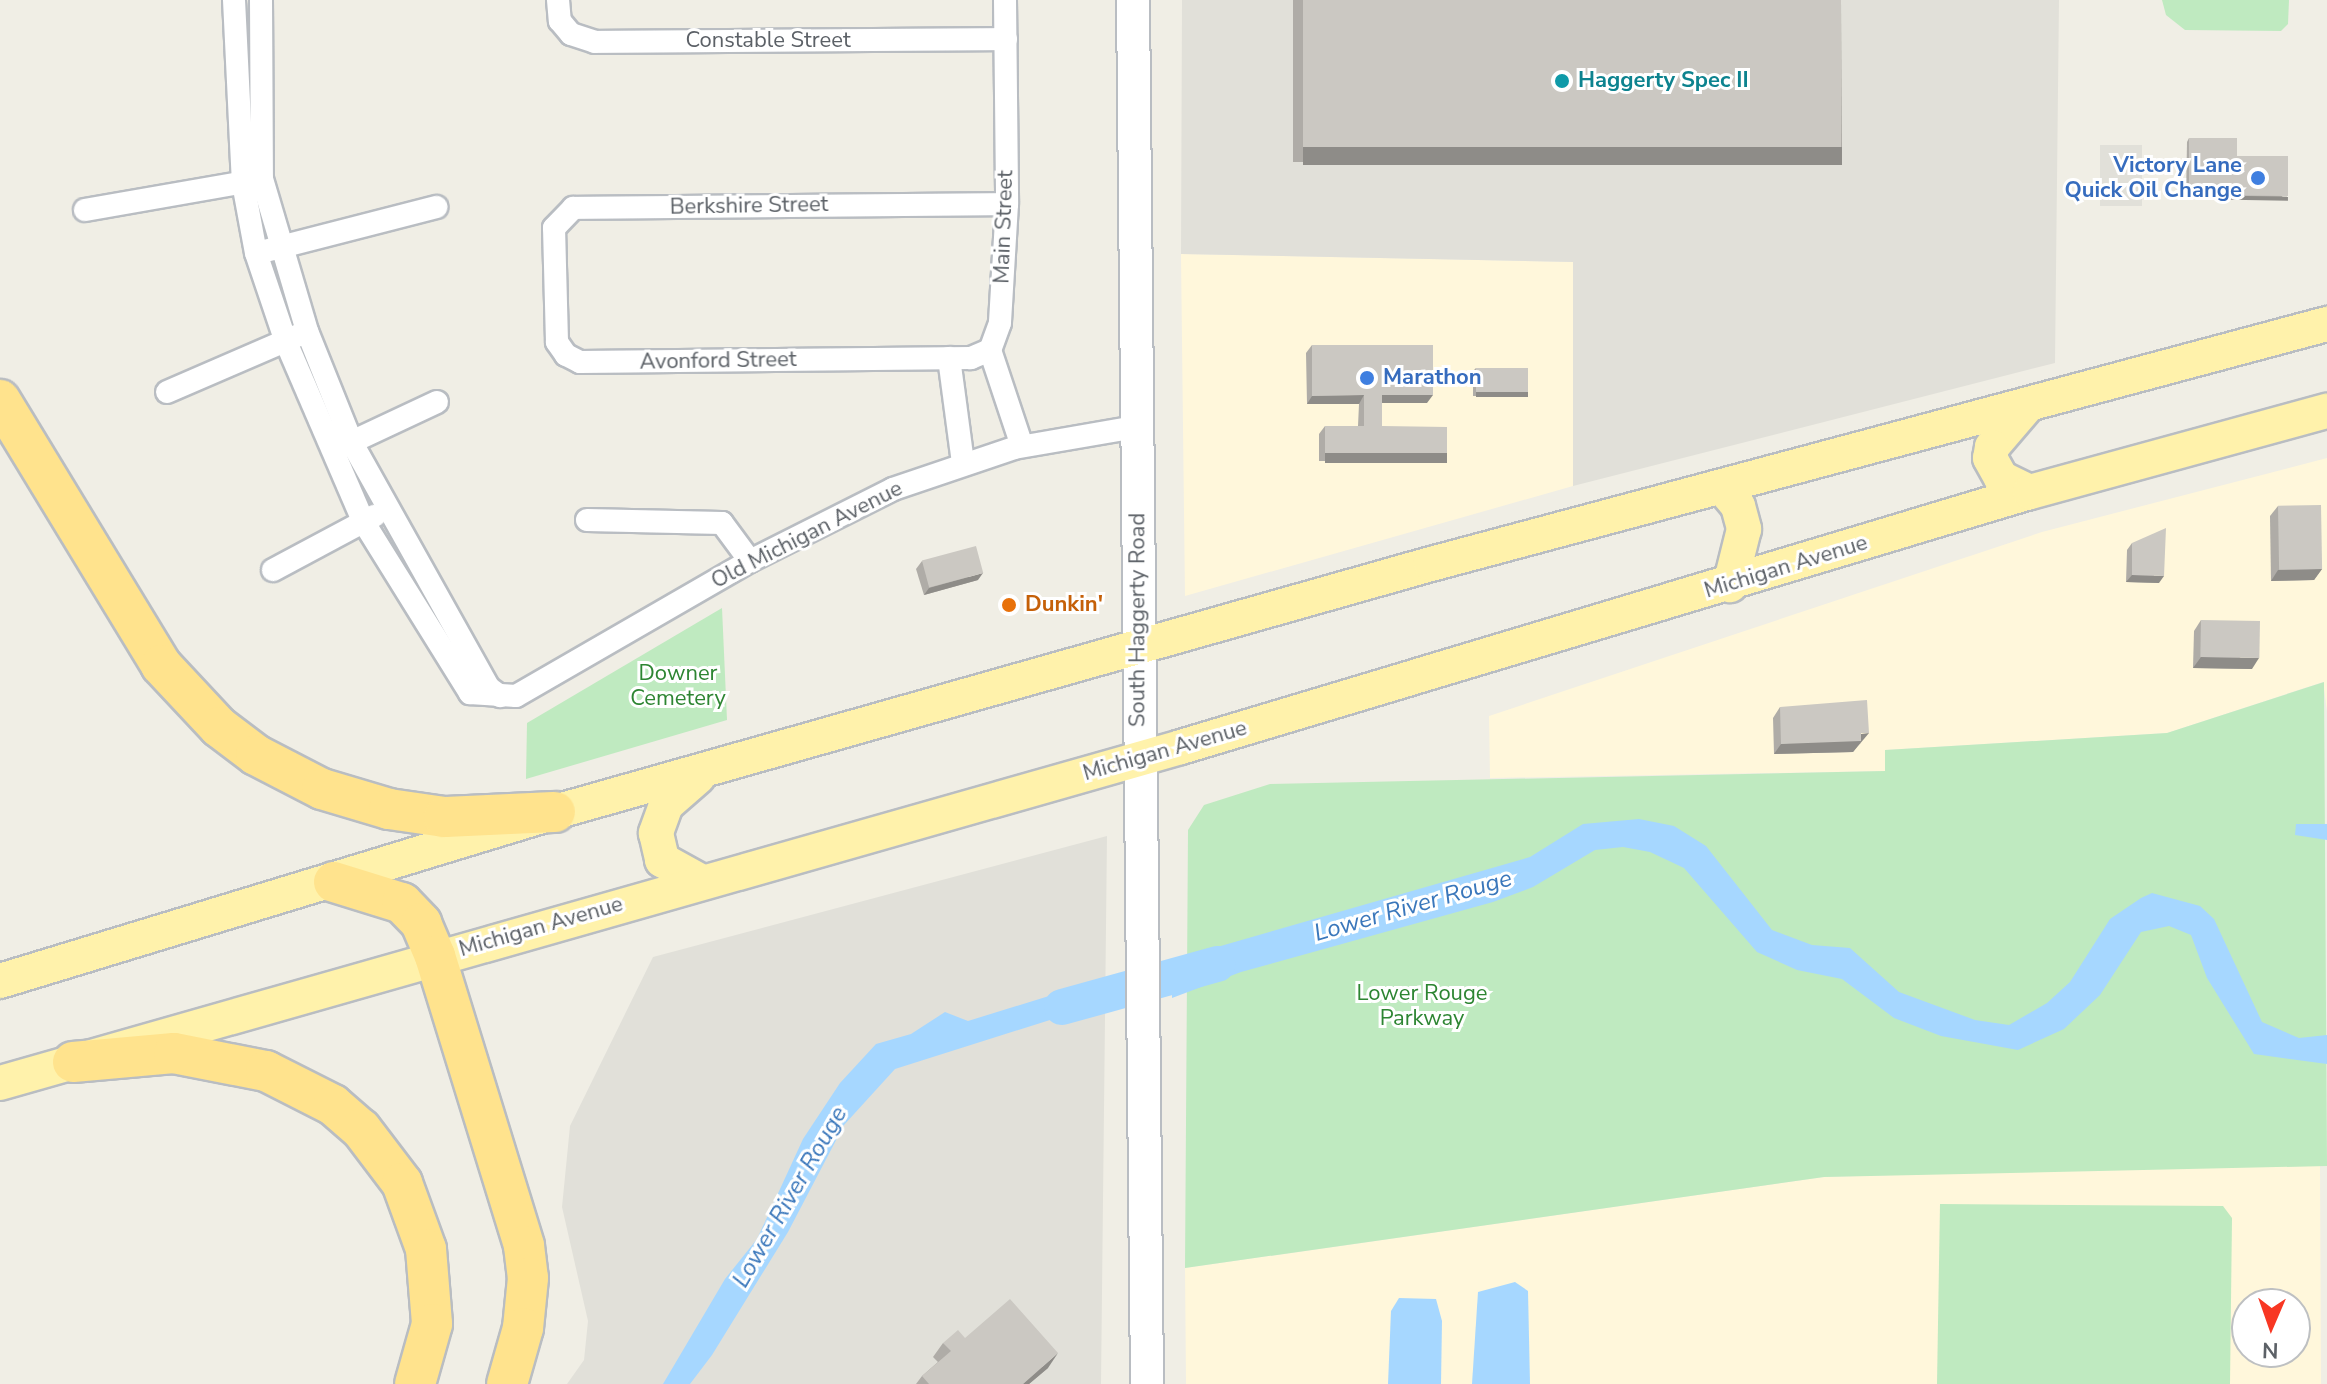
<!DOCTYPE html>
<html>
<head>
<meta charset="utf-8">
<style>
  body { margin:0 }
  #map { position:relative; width:2327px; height:1384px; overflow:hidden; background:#f0eee5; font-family:"Nunito Sans",sans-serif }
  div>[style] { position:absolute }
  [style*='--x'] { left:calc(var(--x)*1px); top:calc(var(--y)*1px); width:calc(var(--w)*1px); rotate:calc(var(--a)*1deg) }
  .commercial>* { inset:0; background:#fff7db }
  .industrial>* { inset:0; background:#e1e0d9; transform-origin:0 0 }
  .green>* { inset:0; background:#bfeac0 }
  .water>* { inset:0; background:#a6d7ff }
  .river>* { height:36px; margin:-18px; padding:0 18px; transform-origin:18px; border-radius:18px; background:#a6d7ff }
  .roads { filter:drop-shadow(2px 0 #b9bdc2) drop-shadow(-2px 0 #b9bdc2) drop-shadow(0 2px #b9bdc2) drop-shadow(0 -2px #b9bdc2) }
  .street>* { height:22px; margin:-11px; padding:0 11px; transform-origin:11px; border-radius:11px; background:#fff }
  .secondary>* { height:32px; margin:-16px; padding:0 16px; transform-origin:16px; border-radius:16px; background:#fff }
  .primary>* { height:34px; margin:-17px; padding:0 17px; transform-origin:17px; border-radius:17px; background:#fff2ab }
  .highway>* { height:40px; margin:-20px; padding:0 20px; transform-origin:20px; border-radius:20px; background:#ffe38d }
  .wall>* { inset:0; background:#afaca7 }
  .shaded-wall>* { inset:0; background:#8e8c88; transform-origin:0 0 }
  .building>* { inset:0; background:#cbc8c2; transform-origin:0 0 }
  .dots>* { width:22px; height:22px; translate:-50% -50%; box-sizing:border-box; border:4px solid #fff; border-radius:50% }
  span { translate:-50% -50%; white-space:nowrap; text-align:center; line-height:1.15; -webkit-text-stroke:6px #fff; paint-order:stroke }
  .street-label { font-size:22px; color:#5c6167 }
  .culture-label { font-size:22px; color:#0d838f; font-weight:700 }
  .left { translate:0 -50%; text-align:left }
  .shop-label { font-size:22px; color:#366cbe; font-weight:700 }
  .right { translate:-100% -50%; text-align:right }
  .food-label { font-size:22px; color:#c56008; font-weight:700 }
  .park-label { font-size:22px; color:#2d8532 }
  .water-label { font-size:24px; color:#3a77bb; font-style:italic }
  .north { position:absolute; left:2231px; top:1288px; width:80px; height:80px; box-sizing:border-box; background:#fff; border:2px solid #bec0c2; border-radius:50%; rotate:182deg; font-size:22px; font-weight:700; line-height:32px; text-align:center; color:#5c6167 }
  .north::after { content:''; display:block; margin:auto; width:28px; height:36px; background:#f83723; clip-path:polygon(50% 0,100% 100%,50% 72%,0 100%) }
</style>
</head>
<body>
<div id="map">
  <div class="commercial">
    <i style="clip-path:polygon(1181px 254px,1573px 262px,1573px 486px,1185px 596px)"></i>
    <i style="clip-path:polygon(2327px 458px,2327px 711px,2323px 682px,2167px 733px,1885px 750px,1885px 771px,1490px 778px,1489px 716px,2042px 532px)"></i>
    <i style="clip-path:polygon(evenodd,2320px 1162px,2321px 1384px,1186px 1384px,1185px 1268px,1824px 1177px,2320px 1162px,2247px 1304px,2295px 1304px,2295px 1352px,2247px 1352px,2247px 1304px)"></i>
  </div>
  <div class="industrial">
    <i style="clip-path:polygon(1182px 0,2059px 0,2055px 363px,1573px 486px,1573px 262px,1181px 254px)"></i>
    <i style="left:2100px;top:145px;width:42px;height:61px"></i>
    <i style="clip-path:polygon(1107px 836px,1101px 1384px,567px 1384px,584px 1360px,588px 1321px,562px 1207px,570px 1126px,653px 957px)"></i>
  </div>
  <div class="green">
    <i style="clip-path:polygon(2162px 0,2289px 0,2288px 24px,2281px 31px,2185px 30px,2166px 15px)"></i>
    <i style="clip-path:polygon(722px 608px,727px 720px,526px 779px,527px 723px)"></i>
    <i style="clip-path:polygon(2324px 682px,2327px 1166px,1824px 1177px,1185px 1268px,1188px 830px,1204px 805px,1270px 784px,1885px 771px,1885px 750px,2167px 733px)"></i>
    <i style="clip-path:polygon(1940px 1204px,2223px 1206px,2232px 1218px,2230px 1384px,1937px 1384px)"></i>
  </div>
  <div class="water">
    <i style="clip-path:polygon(1639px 819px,1674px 826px,1706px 846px,1772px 930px,1812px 945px,1850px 948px,1899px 992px,1975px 1020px,2009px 1025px,2047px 1003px,2070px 982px,2110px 919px,2141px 898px,2152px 893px,2200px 906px,2214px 919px,2262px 1022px,2299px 1038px,2327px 1035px,2327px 1064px,2254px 1054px,2207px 978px,2191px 935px,2169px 926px,2141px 932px,2100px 995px,2064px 1029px,2018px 1050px,1941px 1036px,1894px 1018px,1842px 979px,1797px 970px,1757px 952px,1684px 868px,1650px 852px,1623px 847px,1595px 850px,1533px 887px,1493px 902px,1241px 972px,1172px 998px,1172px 960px,1530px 857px,1583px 824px)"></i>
    <i style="clip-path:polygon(2296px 824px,2327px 824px,2327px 840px,2295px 835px)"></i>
    <i style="clip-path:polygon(1110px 977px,1108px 1012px,1050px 1020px,895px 1069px,844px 1125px,788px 1232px,712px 1355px,690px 1384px,663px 1384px,725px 1279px,757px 1239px,803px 1139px,840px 1083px,876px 1044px,911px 1034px,945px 1012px,968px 1021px)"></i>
    <i style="clip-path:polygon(1515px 1282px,1528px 1291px,1530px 1384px,1472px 1384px,1478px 1292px)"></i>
    <i style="clip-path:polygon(1399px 1298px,1436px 1299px,1442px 1321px,1441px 1384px,1388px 1384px,1391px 1311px)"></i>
  </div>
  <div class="river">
    <i style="--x:1062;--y:1007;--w:161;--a:-15.5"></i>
  </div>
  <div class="roads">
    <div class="street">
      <i style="--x:234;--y:0;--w:183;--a:87.2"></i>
      <i style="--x:243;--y:183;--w:71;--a:79.5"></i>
      <i style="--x:256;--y:253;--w:94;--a:71.4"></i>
      <i style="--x:286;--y:342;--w:195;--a:66.7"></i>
      <i style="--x:363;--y:521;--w:203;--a:58.1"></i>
      <i style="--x:470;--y:693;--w:46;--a:3.7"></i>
      <i style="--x:516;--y:696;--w:270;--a:-30"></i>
      <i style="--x:750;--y:561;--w:160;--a:-26.7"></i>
      <i style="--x:893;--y:489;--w:128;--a:-18.7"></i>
      <i style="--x:1014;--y:448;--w:124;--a:-9.8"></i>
      <i style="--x:261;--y:0;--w:179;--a:89.7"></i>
      <i style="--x:262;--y:179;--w:159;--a:73.5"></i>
      <i style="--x:307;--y:331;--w:121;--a:68.1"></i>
      <i style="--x:352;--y:443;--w:281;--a:60.8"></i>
      <i style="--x:489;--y:688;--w:14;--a:36"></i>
      <i style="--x:558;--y:0;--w:21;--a:85"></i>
      <i style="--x:560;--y:21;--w:17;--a:50"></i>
      <i style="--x:571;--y:34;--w:25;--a:18"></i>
      <i style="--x:595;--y:42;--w:411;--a:-0.4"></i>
      <i style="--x:1005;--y:0;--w:204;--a:89.4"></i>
      <i style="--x:1007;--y:204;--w:119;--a:93.4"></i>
      <i style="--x:1000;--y:323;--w:29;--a:110"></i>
      <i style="--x:990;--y:350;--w:101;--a:71.6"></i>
      <i style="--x:85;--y:210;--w:175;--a:-9.9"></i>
      <i style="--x:265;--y:251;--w:177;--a:-14.4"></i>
      <i style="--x:990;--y:350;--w:21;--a:157"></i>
      <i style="--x:971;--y:358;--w:391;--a:179.4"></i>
      <i style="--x:580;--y:362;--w:16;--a:-153"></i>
      <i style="--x:566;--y:355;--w:16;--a:-125"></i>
      <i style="--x:557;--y:342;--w:114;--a:-91.5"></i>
      <i style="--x:554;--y:228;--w:28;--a:-46"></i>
      <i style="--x:573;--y:208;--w:434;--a:-0.5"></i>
      <i style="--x:949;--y:358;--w:106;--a:82.4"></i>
      <i style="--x:167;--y:392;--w:144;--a:-23.4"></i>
      <i style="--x:341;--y:447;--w:106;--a:-25.1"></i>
      <i style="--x:587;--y:520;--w:135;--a:1.3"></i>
      <i style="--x:722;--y:523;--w:47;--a:53.6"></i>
      <i style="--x:273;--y:570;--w:115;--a:-28.1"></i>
    </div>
    <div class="secondary">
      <i style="--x:1133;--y:0;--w:1384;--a:89.42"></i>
    </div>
    <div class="primary">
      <i style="--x:2027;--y:406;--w:54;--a:130.5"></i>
      <i style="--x:1992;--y:447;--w:11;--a:100"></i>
      <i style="--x:1990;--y:458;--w:23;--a:61"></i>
      <i style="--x:2001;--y:478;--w:32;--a:26"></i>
      <i style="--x:1723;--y:488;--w:23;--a:50"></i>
      <i style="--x:1738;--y:506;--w:24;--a:75"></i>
      <i style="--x:1744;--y:529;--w:58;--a:104"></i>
      <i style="--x:698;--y:777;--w:43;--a:138.8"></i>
      <i style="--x:666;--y:805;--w:30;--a:110"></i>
      <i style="--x:656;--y:833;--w:28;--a:77"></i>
      <i style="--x:662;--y:860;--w:46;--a:28.8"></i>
      <i style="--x:0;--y:981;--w:580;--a:-16.94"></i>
      <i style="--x:555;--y:812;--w:910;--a:-15.81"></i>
      <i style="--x:1431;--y:564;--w:928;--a:-15"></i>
      <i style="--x:0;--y:1083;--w:1228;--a:-15.88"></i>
      <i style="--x:1181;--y:747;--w:886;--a:-16.72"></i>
      <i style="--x:2030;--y:492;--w:308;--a:-15.3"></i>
    </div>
    <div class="highway">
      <i style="--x:0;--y:400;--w:310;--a:58.7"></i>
      <i style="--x:161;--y:665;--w:85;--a:46.9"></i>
      <i style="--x:219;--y:727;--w:46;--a:37.1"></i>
      <i style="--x:256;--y:755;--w:74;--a:27.3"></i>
      <i style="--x:322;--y:789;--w:70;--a:16.6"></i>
      <i style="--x:389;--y:809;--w:56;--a:8.3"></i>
      <i style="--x:444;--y:817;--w:111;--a:-2.6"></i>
      <i style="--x:334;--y:882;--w:71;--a:17.2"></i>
      <i style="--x:402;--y:903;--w:28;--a:46"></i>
      <i style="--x:421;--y:923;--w:36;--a:67"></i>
      <i style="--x:435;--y:956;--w:303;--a:72.9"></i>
      <i style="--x:524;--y:1246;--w:32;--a:83"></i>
      <i style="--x:528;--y:1278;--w:50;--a:95.7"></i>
      <i style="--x:523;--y:1328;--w:58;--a:105.9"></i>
      <i style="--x:73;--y:1062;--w:101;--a:-5.1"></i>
      <i style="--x:174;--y:1053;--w:94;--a:11.1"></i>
      <i style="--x:266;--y:1071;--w:75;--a:26.9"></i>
      <i style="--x:333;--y:1105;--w:37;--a:41"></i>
      <i style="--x:361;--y:1129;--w:68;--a:52.8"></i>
      <i style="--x:402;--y:1183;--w:70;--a:70"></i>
      <i style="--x:426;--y:1249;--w:75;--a:85.4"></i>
      <i style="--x:432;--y:1324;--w:62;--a:105.8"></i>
    </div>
  </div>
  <div class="wall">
    <i style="clip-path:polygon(1293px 0,1841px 0,1842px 147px,1832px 161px,1293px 162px)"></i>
    <i style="clip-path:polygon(2189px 138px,2237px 156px,2285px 199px,2186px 198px,2187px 142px)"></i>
    <i style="clip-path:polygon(1312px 345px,1427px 403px,1382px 403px,1382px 426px,1447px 453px,1442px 461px,1319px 461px,1319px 434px,1325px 426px,1358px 426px,1359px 404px,1307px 404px,1306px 353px)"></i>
    <i style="clip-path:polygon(1476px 368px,1525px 396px,1473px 396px,1473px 371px)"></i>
    <i style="clip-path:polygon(2278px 506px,2322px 569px,2314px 580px,2271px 581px,2270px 516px)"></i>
    <i style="clip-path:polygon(2132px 543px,2159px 583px,2126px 582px,2127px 550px)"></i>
    <i style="clip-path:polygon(922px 561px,978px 580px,924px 595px,916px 569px)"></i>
    <i style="clip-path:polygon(2201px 620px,2252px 669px,2193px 668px,2194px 631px)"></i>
    <i style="clip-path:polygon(1780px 707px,1861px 744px,1859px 744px,1853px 752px,1774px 754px,1773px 718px)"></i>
    <i style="clip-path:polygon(943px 1343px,1048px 1368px,1029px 1384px,916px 1384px,922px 1376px,938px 1362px,933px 1357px)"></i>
  </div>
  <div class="shaded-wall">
    <i style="left:1303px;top:147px;width:539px;height:18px"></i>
    <i style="left:2189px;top:195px;width:99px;height:4px;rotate:1deg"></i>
    <i style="left:1476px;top:392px;width:52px;height:5px"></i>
    <i style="clip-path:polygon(1364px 395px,1359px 404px,1307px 404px,1312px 396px)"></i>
    <i style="clip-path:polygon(1382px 395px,1433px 395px,1427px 403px,1376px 403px)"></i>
    <i style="left:1325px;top:453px;width:122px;height:10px"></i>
    <i style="clip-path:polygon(2322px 569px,2314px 580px,2271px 581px,2278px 570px)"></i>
    <i style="clip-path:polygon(983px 573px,978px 580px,924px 595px,929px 588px)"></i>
    <i style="clip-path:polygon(2132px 575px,2164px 576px,2159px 583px,2126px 582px)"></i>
    <i style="clip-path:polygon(2201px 657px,2259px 658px,2252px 669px,2193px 668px)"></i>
    <i style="clip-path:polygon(1869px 733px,1853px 752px,1774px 754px,1781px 744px)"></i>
    <i style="clip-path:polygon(1058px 1353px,1048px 1368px,1029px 1384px,1023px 1384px)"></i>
  </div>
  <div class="building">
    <i style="left:1303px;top:0;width:538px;height:147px"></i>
    <i style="clip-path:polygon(2189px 138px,2237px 138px,2237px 156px,2288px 156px,2288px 196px,2189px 195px)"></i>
    <i style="clip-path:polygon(1312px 345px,1433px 345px,1433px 395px,1382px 395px,1382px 426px,1447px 427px,1447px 453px,1325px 453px,1325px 426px,1364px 426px,1364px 395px,1312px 396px)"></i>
    <i style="left:1476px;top:368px;width:52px;height:24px"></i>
    <i style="left:2321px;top:505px;width:64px;height:43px;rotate:89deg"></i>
    <i style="clip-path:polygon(2166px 528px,2164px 576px,2132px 575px,2132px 543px)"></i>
    <i style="left:976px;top:546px;width:28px;height:56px;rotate:75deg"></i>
    <i style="left:2201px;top:620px;width:59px;height:37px;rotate:1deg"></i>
    <i style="clip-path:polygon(1867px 700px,1869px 733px,1861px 733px,1861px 741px,1781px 744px,1780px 707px)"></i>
    <i style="clip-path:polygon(1010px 1299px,1058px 1353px,1023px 1384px,929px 1384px,922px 1376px,951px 1351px,943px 1343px,958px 1330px,965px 1338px)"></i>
  </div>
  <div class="dots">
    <i style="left:1562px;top:81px;background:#0f9aa8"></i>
    <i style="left:2258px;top:178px;background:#3f7fe0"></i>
    <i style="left:1367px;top:378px;background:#3f7fe0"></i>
    <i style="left:1009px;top:605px;background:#e8710a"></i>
  </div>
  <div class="street-label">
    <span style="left:768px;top:41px">Constable Street</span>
    <span style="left:749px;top:206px;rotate:-1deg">Berkshire Street</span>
    <span style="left:1004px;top:227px;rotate:-88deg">Main Street</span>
    <span style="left:718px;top:361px;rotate:-1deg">Avonford Street</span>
    <span style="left:807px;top:535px;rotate:-27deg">Old Michigan Avenue</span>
    <span style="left:1786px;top:567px;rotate:-17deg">Michigan Avenue</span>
    <span style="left:1138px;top:620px;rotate:-90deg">South Haggerty Road</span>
    <span style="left:1165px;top:751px;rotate:-16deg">Michigan Avenue</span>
    <span style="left:541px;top:927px;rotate:-16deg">Michigan Avenue</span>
  </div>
  <div class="culture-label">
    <span class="left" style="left:1578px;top:81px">Haggerty Spec II</span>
  </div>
  <div class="shop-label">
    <span class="right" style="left:2242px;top:178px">Victory Lane<br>Quick Oil Change</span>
    <span class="left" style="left:1383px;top:378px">Marathon</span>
  </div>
  <div class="food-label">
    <span class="left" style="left:1025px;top:605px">Dunkin'</span>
  </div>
  <div class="park-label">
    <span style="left:678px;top:686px">Downer<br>Cemetery</span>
    <span style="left:1422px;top:1006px">Lower Rouge<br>Parkway</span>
  </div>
  <div class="water-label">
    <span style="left:1413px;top:906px;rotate:-16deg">Lower River Rouge</span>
    <span style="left:790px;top:1197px;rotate:-60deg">Lower River Rouge</span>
  </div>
  <div class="north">N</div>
</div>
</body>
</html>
